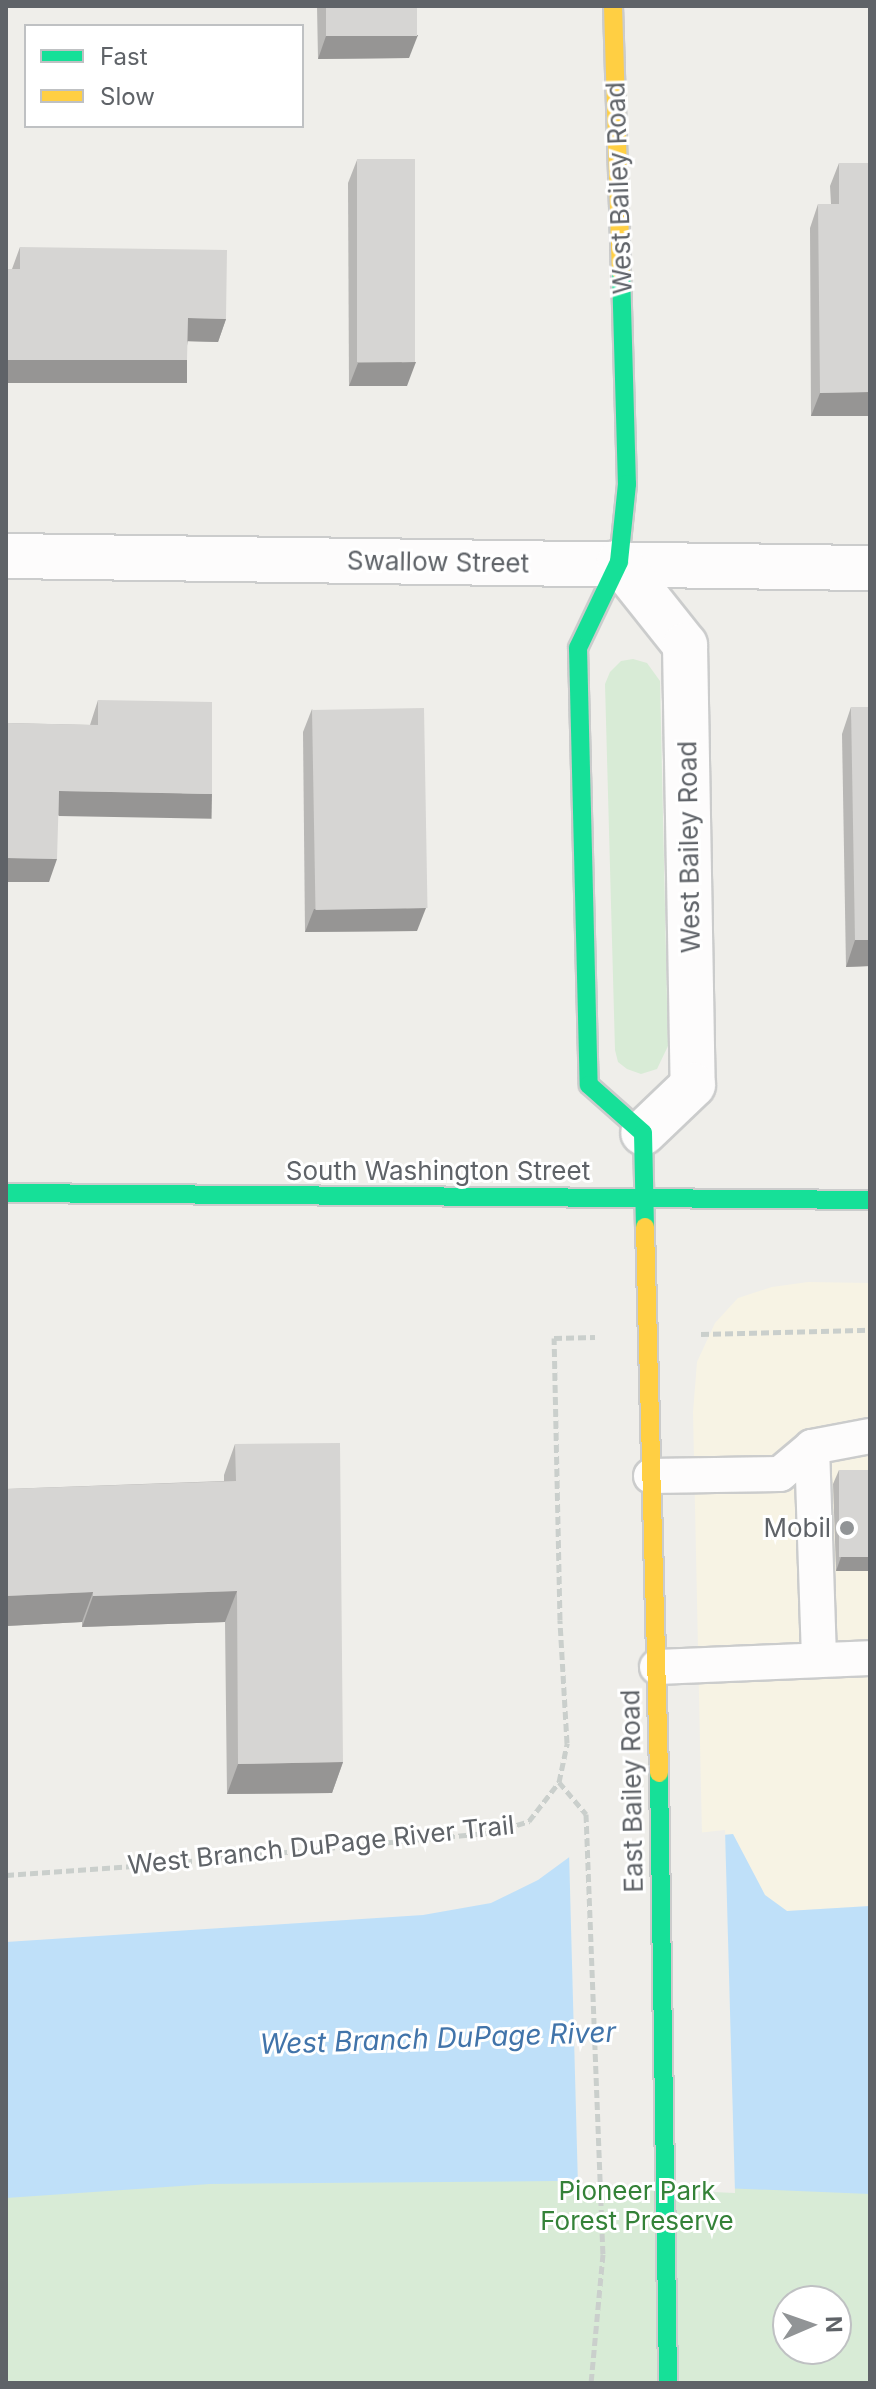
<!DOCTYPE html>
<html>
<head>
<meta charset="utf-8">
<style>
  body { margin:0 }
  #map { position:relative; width:876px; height:2389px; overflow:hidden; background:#efeeea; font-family:Inter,sans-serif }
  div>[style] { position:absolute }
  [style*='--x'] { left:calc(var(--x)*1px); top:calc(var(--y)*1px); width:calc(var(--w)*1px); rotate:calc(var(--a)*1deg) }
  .commercial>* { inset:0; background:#f7f3e4 }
  .green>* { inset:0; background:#d8ebd6 }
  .water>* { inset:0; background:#bfe0f9 }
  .pier>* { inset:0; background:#efeeea }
  .path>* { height:5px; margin-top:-2.5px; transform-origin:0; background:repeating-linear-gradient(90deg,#cacfcc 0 8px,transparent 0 12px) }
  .roads { filter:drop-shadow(2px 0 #cbcccc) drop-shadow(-2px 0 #cbcccc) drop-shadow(0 2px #cbcccc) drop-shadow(0 -2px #cbcccc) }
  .lane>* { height:34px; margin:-17px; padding:0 17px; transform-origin:17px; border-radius:17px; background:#fdfcfc }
  .street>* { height:44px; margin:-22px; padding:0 22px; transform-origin:22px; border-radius:22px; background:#fdfcfc }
  .fast>* { height:18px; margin:-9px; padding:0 9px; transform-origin:9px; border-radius:9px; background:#16e098 }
  .slow>* { height:18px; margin:-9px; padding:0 9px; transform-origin:9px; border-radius:9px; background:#ffcf43 }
  .wall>* { inset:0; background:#b8b7b5 }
  .shaded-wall>* { inset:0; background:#969594; transform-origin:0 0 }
  .building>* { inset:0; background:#d6d5d3; transform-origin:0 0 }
  .dots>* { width:22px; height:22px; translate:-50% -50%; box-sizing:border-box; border:4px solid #fff; border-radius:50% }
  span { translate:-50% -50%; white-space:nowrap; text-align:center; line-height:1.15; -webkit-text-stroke:6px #fff; paint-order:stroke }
  .street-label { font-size:26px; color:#5f6368 }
  .poi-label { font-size:26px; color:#5f6368 }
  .right { translate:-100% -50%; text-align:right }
  .park-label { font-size:26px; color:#348238 }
  .water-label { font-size:28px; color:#4174aa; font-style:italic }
  .frame { position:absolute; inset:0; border:8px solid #5f6368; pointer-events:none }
  .legend { position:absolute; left:24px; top:24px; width:280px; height:104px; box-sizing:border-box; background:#fff; border:2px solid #bfc1c3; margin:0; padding:10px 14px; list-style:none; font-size:24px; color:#5f6368 }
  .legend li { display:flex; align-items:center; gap:16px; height:40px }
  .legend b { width:40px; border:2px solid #bfc1c3 }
  .north { position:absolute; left:772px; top:2285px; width:80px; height:80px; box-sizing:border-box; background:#fff; border:2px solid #bfc1c3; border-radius:50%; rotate:88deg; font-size:22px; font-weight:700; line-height:32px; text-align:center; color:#5f6368 }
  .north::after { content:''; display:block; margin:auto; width:28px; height:36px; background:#919496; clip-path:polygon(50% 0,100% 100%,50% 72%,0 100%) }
</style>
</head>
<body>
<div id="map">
  <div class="commercial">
    <i style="clip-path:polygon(808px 1282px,870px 1283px,870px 1906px,787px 1911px,765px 1895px,733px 1834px,702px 1837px,693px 1412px,697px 1362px,715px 1323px,738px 1298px,772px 1287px)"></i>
  </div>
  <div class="green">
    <i style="clip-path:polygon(633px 659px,647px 663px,660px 681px,668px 1046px,657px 1069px,641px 1074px,627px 1069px,618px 1062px,615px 1050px,605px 684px,610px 672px,621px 661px)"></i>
    <i style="clip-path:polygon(evenodd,870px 2022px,870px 2383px,6px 2383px,6px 2053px,870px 2022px,788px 2301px,836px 2301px,836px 2349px,788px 2349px,788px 2301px)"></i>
  </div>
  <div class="water">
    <i style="clip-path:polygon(733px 1834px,765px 1895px,787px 1911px,870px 1906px,870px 2194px,554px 2181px,210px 2184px,6px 2198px,6px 1942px,423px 1915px,491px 1903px,538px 1880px,579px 1850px)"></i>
  </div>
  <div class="pier">
    <i style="clip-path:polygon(725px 1830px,735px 2193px,578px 2186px,569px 1851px,578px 1846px)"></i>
  </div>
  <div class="path">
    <i style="--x:701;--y:1334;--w:169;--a:-1.4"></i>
    <i style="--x:559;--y:1782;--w:42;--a:49.8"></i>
    <i style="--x:586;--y:1814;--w:440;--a:87.8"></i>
    <i style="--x:603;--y:2254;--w:130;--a:95.3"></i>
    <i style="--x:6;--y:1875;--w:142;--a:-4"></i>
    <i style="--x:148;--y:1865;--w:348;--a:-5.4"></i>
    <i style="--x:494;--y:1832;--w:37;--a:-17"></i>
    <i style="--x:529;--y:1821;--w:49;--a:-52.4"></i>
    <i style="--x:559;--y:1782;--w:40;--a:-78"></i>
    <i style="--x:567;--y:1743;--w:123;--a:-93.3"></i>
    <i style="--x:560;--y:1620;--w:282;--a:-91.2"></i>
    <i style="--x:554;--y:1338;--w:41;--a:-1.4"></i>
  </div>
  <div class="roads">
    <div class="lane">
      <i style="--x:812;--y:1447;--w:213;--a:88.1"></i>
      <i style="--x:651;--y:1476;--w:129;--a:-0.9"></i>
      <i style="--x:780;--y:1474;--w:42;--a:-40.2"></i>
      <i style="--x:812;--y:1447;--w:59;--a:-10.7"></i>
      <i style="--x:657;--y:1667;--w:213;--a:-2.4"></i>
    </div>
    <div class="street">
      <i style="--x:6;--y:556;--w:864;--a:0.8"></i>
      <i style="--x:619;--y:562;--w:106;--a:51.5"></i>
      <i style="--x:685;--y:645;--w:440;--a:89"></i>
      <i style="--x:693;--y:1085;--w:69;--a:136.2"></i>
    </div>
    <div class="fast">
      <i style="--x:621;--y:271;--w:213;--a:88.4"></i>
      <i style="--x:627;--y:484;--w:78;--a:95.9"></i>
      <i style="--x:619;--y:562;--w:95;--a:115.5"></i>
      <i style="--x:578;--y:648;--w:437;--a:88.6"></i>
      <i style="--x:589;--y:1085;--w:72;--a:41.6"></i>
      <i style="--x:643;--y:1133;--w:94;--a:88.8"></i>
      <i style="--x:6;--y:1193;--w:864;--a:0.46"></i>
      <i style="--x:659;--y:1773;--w:610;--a:89.15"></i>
    </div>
    <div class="slow">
      <i style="--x:613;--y:6;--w:265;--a:88.3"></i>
      <i style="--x:645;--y:1227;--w:546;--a:88.53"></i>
    </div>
  </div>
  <div class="wall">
    <i style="clip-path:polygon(317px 6px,425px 6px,417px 7px,409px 58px,318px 59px)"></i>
    <i style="clip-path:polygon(357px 160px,407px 386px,349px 386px,348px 183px)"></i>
    <i style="clip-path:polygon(839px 163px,870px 163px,870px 416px,811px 416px,810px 228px,818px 204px,831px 204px,830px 186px)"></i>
    <i style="clip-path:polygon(20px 247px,226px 319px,218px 342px,188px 341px,179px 383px,6px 383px,6px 269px,12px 269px)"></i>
    <i style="clip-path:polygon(98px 700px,203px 817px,58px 815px,49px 882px,6px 882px,6px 723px,90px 725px)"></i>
    <i style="clip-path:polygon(851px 707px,870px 966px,846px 967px,842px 734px)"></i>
    <i style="clip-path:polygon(312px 709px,417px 931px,305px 932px,303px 732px)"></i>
    <i style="clip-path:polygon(235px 1444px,343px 1762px,332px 1793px,227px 1794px,225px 1622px,82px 1627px,82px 1622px,6px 1626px,6px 1489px,224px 1481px,224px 1475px)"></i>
    <i style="clip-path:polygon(839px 1470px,870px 1571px,836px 1571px,833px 1484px)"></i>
  </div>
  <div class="shaded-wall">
    <i style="clip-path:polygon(418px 35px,409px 58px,318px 59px,326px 36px)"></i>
    <i style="clip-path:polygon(188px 318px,226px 319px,218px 342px,179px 341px)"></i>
    <i style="left:6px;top:360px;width:181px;height:23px"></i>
    <i style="clip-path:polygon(416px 362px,407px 386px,349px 386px,358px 363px)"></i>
    <i style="clip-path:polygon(870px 392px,870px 416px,811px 416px,820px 393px)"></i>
    <i style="left:59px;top:791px;width:153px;height:25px;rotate:1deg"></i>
    <i style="clip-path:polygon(6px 858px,57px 859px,49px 882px,6px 882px)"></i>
    <i style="clip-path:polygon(426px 908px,417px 931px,305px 932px,314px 909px)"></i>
    <i style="clip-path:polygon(855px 940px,870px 940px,870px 966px,846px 967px)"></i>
    <i style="clip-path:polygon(841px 1557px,870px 1557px,870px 1571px,836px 1571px)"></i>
    <i style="clip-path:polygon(237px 1591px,225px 1622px,82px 1627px,93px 1596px)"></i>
    <i style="clip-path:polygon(93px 1592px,82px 1622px,6px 1626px,6px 1596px)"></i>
    <i style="clip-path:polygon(343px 1762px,332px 1793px,227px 1794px,238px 1764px)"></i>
  </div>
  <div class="building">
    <i style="left:326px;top:6px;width:91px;height:30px"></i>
    <i style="left:415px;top:159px;width:203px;height:58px;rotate:90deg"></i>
    <i style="clip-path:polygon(839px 163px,870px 163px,870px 392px,820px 393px,818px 204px,839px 204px)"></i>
    <i style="clip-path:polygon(20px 247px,227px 250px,226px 319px,188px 318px,187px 360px,6px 360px,6px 269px,20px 269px)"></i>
    <i style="clip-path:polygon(98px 700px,212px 702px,212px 794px,59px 791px,57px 859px,6px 858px,6px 723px,98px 725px)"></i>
    <i style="clip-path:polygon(851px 707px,870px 707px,870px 940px,855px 940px)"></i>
    <i style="left:424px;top:708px;width:200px;height:112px;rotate:89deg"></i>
    <i style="clip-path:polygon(340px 1443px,343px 1762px,238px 1764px,237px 1591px,93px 1596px,93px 1592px,6px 1596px,6px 1489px,236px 1481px,235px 1444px)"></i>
    <i style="left:839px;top:1470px;width:31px;height:87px"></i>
  </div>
  <div class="dots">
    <i style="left:847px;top:1528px;background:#919496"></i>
  </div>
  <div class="street-label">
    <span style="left:619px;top:188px;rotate:-92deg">West Bailey Road</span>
    <span style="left:438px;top:562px;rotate:1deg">Swallow Street</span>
    <span style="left:689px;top:847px;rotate:-91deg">West Bailey Road</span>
    <span style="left:438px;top:1171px">South Washington Street</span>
    <span style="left:632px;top:1791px;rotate:-91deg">East Bailey Road</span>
    <span style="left:321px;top:1845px;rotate:-6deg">West Branch DuPage River Trail</span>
  </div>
  <div class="poi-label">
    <span class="right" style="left:831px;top:1528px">Mobil</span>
  </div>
  <div class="park-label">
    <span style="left:637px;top:2206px">Pioneer Park<br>Forest Preserve</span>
  </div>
  <div class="water-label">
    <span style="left:438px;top:2038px;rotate:-2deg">West Branch DuPage River</span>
  </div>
  <div class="frame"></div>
  <ul class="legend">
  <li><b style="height:10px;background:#16e098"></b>Fast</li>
  <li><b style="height:10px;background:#ffcf43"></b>Slow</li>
  </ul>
  <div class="north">N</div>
</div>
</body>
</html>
